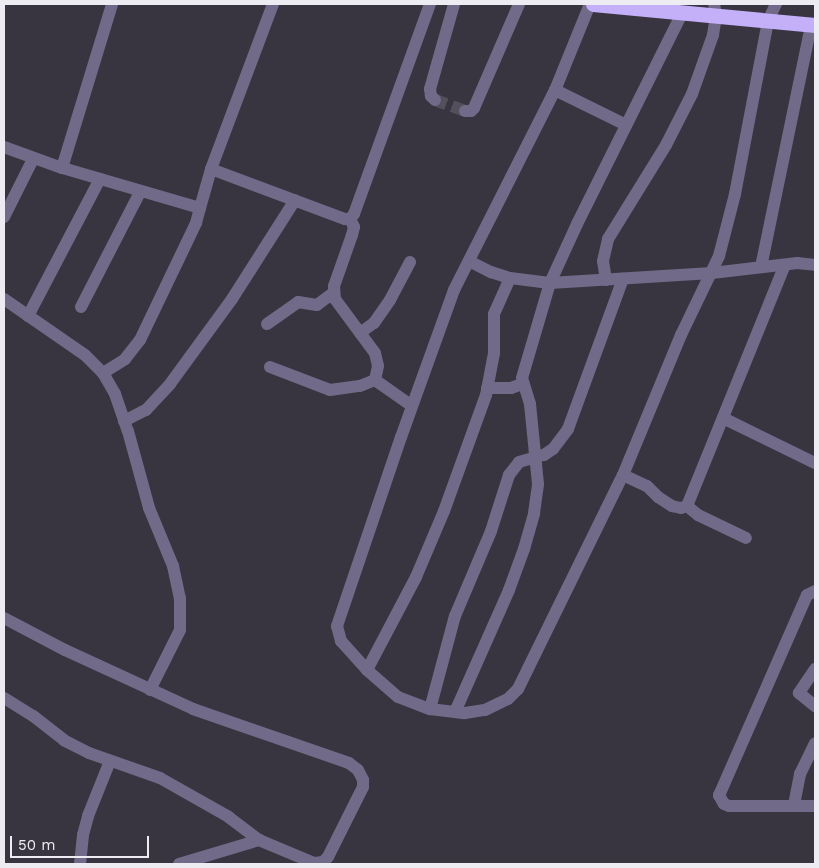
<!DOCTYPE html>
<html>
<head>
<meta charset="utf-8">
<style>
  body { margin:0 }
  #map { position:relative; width:819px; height:868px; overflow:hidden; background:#383540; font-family:"Work Sans",sans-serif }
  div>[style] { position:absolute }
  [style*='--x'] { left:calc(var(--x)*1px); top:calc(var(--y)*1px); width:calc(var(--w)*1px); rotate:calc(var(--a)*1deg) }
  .minor-tunnel>* { height:12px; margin-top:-6px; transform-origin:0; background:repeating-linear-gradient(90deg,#53505b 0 12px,transparent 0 18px) }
  .minor>* { height:12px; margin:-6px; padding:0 6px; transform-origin:6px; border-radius:6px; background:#726a89 }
  .highway>* { height:15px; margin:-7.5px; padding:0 7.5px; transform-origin:7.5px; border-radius:7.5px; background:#c4aff9 }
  span { translate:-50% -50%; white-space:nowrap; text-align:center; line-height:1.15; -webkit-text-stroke:5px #383540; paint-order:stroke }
  .frame { position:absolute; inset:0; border:5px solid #eeecf3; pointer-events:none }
  .scale { position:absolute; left:10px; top:836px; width:139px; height:22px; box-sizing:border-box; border:2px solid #eeecf3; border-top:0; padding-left:6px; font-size:15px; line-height:18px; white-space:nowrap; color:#eeecf3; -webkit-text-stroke:4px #383540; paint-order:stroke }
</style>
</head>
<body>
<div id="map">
  <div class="minor-tunnel">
    <i style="--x:435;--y:100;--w:32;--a:20"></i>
  </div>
  <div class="minor">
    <i style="--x:590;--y:4;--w:93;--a:112.1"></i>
    <i style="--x:555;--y:90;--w:224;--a:116.8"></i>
    <i style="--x:454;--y:290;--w:156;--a:109.8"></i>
    <i style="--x:401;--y:437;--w:200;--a:108.7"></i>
    <i style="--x:337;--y:626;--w:16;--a:75"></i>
    <i style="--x:341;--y:641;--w:39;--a:48"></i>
    <i style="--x:367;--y:670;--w:41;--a:41.1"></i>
    <i style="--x:398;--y:697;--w:34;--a:21"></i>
    <i style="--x:430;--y:709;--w:35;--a:7"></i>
    <i style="--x:465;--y:713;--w:20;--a:-9"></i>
    <i style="--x:485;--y:710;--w:25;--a:-26"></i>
    <i style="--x:508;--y:699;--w:14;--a:-45"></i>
    <i style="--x:518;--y:689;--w:238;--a:-63.9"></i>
    <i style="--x:623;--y:475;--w:152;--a:-67.5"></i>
    <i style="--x:681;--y:335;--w:88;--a:-64.3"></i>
    <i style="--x:719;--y:256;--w:64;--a:-75.5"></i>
    <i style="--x:735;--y:194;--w:176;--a:-79.2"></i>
    <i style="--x:768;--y:21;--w:19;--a:-65"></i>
    <i style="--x:555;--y:90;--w:79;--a:26.2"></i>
    <i style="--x:435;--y:100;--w:6;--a:-135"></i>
    <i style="--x:431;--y:96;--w:7;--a:-98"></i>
    <i style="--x:430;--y:89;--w:88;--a:-74.2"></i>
    <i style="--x:465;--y:111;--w:6;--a:0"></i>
    <i style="--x:471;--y:111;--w:4;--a:-45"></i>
    <i style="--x:474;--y:108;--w:113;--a:-66.6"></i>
    <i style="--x:4;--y:147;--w:62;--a:19.9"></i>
    <i style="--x:211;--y:169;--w:143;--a:20.5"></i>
    <i style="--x:345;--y:219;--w:5;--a:0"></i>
    <i style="--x:350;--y:219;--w:6;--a:-51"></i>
    <i style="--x:354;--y:214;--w:223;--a:-70.1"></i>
    <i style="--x:200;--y:208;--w:41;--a:-74.2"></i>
    <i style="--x:211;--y:169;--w:176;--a:-69.4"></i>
    <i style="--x:4;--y:217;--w:65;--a:-63.4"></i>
    <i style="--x:350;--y:219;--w:9;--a:63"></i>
    <i style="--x:354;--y:227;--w:8;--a:104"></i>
    <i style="--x:352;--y:235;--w:54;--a:109.4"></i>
    <i style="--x:334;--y:286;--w:13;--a:86"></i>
    <i style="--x:335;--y:299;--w:67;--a:53.5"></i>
    <i style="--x:375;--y:353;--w:13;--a:77"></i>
    <i style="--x:378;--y:366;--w:14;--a:102"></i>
    <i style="--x:375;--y:380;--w:45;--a:35.1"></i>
    <i style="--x:469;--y:261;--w:25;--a:27"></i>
    <i style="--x:491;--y:272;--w:20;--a:18"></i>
    <i style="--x:510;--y:278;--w:40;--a:7.1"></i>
    <i style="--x:550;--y:283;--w:162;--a:-3.5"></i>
    <i style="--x:712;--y:273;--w:86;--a:-6.7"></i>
    <i style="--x:797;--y:263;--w:18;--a:6"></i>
    <i style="--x:761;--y:267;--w:247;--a:-78.3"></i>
    <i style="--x:606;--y:280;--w:19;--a:-99"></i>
    <i style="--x:603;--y:261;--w:23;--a:-77"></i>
    <i style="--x:608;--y:239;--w:110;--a:-58.3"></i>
    <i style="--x:666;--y:145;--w:57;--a:-63"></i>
    <i style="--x:692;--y:94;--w:63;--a:-70.4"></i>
    <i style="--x:713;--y:35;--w:19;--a:-81"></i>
    <i style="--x:716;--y:16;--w:12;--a:-99"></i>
    <i style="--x:4;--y:299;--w:98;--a:34.7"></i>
    <i style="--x:85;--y:355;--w:25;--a:45"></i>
    <i style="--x:103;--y:373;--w:24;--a:60"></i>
    <i style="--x:115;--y:394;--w:39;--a:71"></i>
    <i style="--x:128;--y:431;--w:80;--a:74.7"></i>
    <i style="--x:149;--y:508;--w:63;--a:67.5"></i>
    <i style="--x:173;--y:566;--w:33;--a:78"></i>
    <i style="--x:180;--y:598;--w:32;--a:90"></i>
    <i style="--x:180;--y:630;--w:67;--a:116.6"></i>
    <i style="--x:81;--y:307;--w:129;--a:-62.8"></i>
    <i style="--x:28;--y:316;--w:155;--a:-62.3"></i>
    <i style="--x:267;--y:324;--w:38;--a:-35"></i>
    <i style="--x:298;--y:302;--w:19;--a:9"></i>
    <i style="--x:317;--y:305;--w:20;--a:-37"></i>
    <i style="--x:360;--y:333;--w:17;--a:-36"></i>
    <i style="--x:374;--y:323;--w:28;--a:-55"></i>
    <i style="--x:390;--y:300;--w:43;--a:-62.2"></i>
    <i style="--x:270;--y:367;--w:64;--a:21"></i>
    <i style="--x:330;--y:390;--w:30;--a:-8"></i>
    <i style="--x:360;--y:386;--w:16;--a:-22"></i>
    <i style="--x:103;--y:373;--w:26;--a:-32"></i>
    <i style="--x:125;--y:359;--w:24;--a:-52"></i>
    <i style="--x:140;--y:340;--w:130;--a:-64.4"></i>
    <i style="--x:196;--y:223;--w:16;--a:-75"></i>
    <i style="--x:200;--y:208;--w:144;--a:-163.8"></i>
    <i style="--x:62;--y:168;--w:171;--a:-73"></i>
    <i style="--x:487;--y:388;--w:24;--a:0"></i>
    <i style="--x:511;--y:388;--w:12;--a:-20"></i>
    <i style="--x:723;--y:418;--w:102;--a:26.1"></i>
    <i style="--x:124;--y:421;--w:25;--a:-27"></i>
    <i style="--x:146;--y:410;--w:35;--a:-47"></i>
    <i style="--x:170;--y:384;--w:105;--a:-53.9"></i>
    <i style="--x:232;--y:299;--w:117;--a:-57.5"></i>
    <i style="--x:623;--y:475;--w:26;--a:25"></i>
    <i style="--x:647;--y:486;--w:16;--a:45"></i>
    <i style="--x:658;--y:497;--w:17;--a:33"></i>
    <i style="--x:672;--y:506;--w:9;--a:13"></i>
    <i style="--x:681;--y:508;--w:6;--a:-18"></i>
    <i style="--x:687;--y:506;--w:260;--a:-67.9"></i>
    <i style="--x:687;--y:506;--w:14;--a:39"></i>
    <i style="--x:698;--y:515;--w:53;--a:25.6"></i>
    <i style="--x:815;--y:591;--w:9;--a:153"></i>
    <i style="--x:807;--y:595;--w:219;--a:113.7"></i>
    <i style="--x:719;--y:795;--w:10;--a:61"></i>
    <i style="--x:724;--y:804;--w:5;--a:22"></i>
    <i style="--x:729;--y:806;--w:86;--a:0"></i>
    <i style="--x:4;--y:618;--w:69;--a:27.7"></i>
    <i style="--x:65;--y:650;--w:141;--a:24.7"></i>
    <i style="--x:193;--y:709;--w:165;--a:19.1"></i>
    <i style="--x:349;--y:763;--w:11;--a:38"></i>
    <i style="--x:358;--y:770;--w:11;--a:63"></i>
    <i style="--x:363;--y:780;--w:7;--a:90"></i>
    <i style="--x:363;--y:787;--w:78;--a:116.6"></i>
    <i style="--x:328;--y:857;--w:7;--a:135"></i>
    <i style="--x:323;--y:862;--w:9;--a:174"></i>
    <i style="--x:314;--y:863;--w:60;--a:-157.3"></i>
    <i style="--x:259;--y:840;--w:38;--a:-143"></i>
    <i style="--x:229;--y:817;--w:79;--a:-150.5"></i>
    <i style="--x:160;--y:778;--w:75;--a:-160.6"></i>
    <i style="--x:89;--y:753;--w:28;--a:-153"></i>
    <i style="--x:64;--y:740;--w:39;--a:-142"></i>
    <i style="--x:33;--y:716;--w:34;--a:-148"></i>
    <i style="--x:815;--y:669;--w:29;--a:124"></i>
    <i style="--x:799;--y:693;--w:21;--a:39"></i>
    <i style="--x:367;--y:670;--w:105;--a:-62.2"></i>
    <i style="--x:416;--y:577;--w:72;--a:-67"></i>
    <i style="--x:444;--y:511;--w:123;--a:-70.1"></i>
    <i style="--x:486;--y:395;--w:43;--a:-79.2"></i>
    <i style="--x:494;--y:353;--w:39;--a:-90"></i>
    <i style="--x:494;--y:314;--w:39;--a:-66"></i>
    <i style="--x:430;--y:709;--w:96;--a:-75"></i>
    <i style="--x:455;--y:616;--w:92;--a:-67"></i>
    <i style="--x:491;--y:531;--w:59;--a:-72.2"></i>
    <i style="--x:509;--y:475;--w:16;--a:-52"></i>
    <i style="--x:519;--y:462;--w:26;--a:-16"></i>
    <i style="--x:544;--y:455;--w:11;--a:-34"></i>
    <i style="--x:553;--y:449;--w:25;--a:-53"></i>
    <i style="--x:568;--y:429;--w:160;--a:-69.9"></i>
    <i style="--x:455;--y:712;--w:133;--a:-66.1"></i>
    <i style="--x:509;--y:590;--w:44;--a:-69.9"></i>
    <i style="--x:524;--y:549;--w:37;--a:-74"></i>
    <i style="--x:534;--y:513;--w:29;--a:-82"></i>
    <i style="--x:538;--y:484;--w:80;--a:-95.7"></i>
    <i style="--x:530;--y:404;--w:27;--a:-107"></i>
    <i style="--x:522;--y:378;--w:99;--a:-73.6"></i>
    <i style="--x:550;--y:283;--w:65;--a:-65.4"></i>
    <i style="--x:577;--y:224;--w:236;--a:-63.5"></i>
    <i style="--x:794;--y:805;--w:32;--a:-79"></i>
    <i style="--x:800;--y:774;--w:34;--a:-64"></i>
    <i style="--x:80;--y:864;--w:29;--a:-84"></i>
    <i style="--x:83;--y:835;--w:20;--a:-75"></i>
    <i style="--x:88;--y:816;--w:59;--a:-68.2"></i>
    <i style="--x:179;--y:864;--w:84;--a:-16.7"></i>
  </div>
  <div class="highway">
    <i style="--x:593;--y:4;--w:223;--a:5.4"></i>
  </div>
  <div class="frame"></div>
  <div class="scale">50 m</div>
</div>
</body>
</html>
